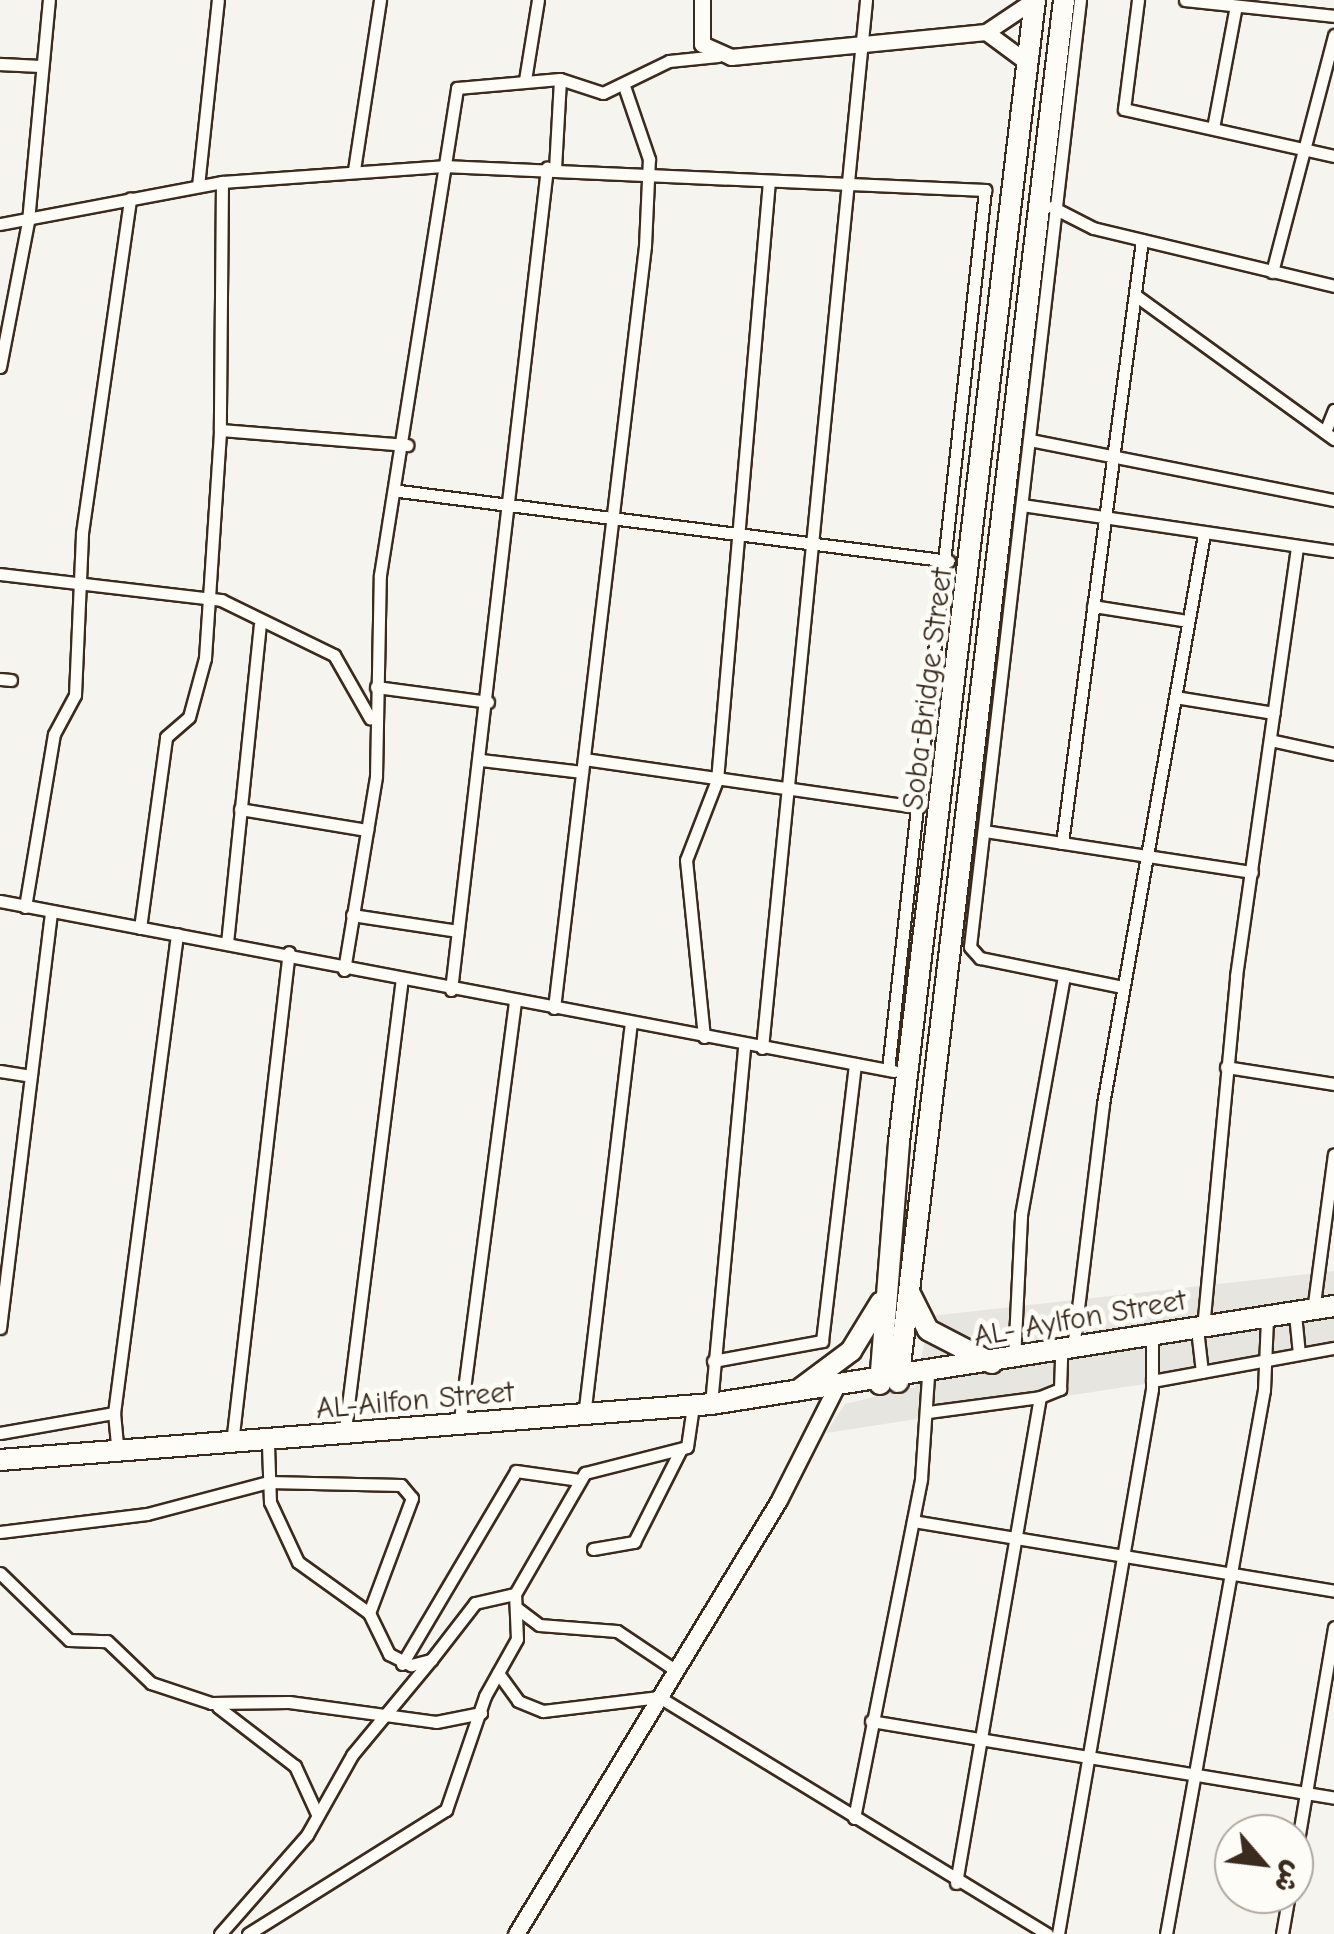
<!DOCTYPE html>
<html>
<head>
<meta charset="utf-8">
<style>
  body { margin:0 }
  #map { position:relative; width:1334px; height:1934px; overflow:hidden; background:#f5f4ee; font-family:"Comic Neue","Playpen Sans Arabic",sans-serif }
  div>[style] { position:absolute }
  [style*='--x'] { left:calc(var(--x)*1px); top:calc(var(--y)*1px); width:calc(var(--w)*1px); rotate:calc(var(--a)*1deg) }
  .built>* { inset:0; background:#e7e5df }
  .roads { filter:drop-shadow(2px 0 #3b2a1e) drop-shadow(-2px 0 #3b2a1e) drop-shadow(0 2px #3b2a1e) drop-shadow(0 -2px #3b2a1e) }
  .street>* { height:11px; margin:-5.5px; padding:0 5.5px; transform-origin:5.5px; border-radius:5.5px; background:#fdfcf7 }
  .secondary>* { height:15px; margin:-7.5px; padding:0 7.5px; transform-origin:7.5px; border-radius:7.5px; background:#fdfcf7 }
  .highway>* { height:20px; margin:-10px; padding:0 10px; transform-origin:10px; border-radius:10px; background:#fdfcf7 }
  span { translate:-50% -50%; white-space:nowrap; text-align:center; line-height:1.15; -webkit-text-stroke:10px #fdfcf7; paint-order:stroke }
  .street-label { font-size:30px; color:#3b2a1e }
  .north { position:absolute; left:1214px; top:1814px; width:100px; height:100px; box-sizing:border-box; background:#fdfcf7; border:2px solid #afa8a0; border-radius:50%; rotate:118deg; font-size:28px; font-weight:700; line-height:40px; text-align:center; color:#3b2a1e }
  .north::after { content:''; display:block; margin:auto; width:35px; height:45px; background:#3b2a1e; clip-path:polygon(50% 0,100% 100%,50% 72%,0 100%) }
</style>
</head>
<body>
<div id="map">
  <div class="built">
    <i style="clip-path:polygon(1334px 1271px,1334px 1355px,826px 1433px,845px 1404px,915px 1387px,930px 1316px)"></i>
  </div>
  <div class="roads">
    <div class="street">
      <i style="--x:1080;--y:0;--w:953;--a:96.63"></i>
      <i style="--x:970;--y:947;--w:15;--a:48"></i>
      <i style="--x:980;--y:958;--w:145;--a:11.5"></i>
      <i style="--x:1138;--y:0;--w:110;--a:97.3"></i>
      <i style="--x:1124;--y:109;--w:215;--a:12.6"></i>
      <i style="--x:1185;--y:0;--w:150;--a:6.1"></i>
      <i style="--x:0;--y:64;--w:40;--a:2.9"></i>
      <i style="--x:525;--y:80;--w:81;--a:-80.8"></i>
      <i style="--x:1213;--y:128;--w:120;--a:-79.4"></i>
      <i style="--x:555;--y:169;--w:90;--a:-86.8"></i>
      <i style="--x:354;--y:170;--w:172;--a:-81.3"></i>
      <i style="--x:222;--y:182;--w:248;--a:90.5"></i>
      <i style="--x:220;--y:430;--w:188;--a:4.6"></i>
      <i style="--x:198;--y:186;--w:187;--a:-83.9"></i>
      <i style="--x:1052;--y:207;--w:46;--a:27.1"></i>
      <i style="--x:1093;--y:228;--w:248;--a:13.5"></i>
      <i style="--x:0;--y:224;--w:226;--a:-10.7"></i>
      <i style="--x:222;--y:182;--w:222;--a:-4.1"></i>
      <i style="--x:443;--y:166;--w:543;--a:2.54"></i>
      <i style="--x:985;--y:190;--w:885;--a:96.29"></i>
      <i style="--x:1272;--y:272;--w:245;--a:-75.3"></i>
      <i style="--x:1135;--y:295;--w:246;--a:35.9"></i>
      <i style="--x:0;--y:367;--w:149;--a:-79.1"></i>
      <i style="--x:28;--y:221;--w:222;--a:-84.6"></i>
      <i style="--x:1325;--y:432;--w:24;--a:-68"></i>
      <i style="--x:1030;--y:440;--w:310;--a:11.2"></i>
      <i style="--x:399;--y:491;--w:554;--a:7.25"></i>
      <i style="--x:1022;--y:505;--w:315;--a:8.4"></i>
      <i style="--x:0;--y:574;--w:223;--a:6.7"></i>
      <i style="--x:221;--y:600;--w:126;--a:26"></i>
      <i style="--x:334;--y:655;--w:73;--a:60.3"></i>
      <i style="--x:1093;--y:606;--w:96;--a:9"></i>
      <i style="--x:0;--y:679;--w:11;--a:5"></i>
      <i style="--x:376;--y:687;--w:113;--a:7.6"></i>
      <i style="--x:1175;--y:697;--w:100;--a:9.2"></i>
      <i style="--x:1270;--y:740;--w:66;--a:12.3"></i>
      <i style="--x:584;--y:759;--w:338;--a:8.2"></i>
      <i style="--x:481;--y:760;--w:102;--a:6.8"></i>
      <i style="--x:240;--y:809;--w:129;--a:9.4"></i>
      <i style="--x:984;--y:831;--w:271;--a:8.7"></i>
      <i style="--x:1062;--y:843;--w:608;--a:-82.44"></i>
      <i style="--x:0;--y:901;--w:910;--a:10.77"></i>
      <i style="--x:25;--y:907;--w:175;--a:-80.5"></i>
      <i style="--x:54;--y:734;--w:44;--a:-61.7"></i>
      <i style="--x:75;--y:695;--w:162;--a:-87.5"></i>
      <i style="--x:82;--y:533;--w:338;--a:-81.8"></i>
      <i style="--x:352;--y:915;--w:107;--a:8.6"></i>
      <i style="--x:140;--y:928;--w:193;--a:-82.2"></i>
      <i style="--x:166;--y:737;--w:30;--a:-41"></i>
      <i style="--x:189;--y:717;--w:61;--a:-74.8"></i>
      <i style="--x:205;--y:658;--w:228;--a:-86.2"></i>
      <i style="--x:227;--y:943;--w:320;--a:-84.1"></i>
      <i style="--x:344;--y:970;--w:197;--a:-80.6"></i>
      <i style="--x:376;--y:776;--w:201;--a:-88.9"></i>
      <i style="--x:380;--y:575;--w:493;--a:-81"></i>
      <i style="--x:457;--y:88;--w:103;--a:-5"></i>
      <i style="--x:560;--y:79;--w:45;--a:18"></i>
      <i style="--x:603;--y:93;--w:73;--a:-25.9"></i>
      <i style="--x:669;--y:61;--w:49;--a:-5.8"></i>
      <i style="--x:451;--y:990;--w:828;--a:-83.34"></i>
      <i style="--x:554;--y:1008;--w:767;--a:-83.19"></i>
      <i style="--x:645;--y:246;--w:87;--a:-87.4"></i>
      <i style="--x:649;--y:159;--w:74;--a:-108.9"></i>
      <i style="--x:704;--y:1037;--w:178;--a:-95.8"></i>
      <i style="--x:686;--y:860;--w:86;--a:-68.8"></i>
      <i style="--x:717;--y:780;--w:601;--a:-85.04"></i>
      <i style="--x:762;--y:1048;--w:1053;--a:-84.33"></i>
      <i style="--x:1226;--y:1067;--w:109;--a:8.9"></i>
      <i style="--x:0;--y:1071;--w:31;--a:9"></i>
      <i style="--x:1313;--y:1311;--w:158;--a:-82.4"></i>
      <i style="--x:1295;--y:1314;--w:40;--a:84.3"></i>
      <i style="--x:0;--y:1328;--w:419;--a:-83"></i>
      <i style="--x:1203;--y:1328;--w:354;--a:-84.6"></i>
      <i style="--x:1236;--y:976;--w:432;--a:-81.9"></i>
      <i style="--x:1197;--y:1329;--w:43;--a:83.4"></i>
      <i style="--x:1073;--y:1349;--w:247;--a:-83"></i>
      <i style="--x:1103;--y:1104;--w:579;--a:-79.95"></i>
      <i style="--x:1014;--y:1360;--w:145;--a:-87.2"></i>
      <i style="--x:1021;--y:1215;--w:244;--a:-79.8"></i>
      <i style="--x:713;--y:1361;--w:111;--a:-10.4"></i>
      <i style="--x:822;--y:1341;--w:279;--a:-83.2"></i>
      <i style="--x:1152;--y:1381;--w:185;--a:-10.3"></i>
      <i style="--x:711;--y:1404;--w:361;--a:-84.7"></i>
      <i style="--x:928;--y:1412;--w:113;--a:-7.6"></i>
      <i style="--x:584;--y:1416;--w:396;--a:-83.2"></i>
      <i style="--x:459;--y:1427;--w:430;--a:-82.5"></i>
      <i style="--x:0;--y:1433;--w:116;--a:-10"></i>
      <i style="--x:344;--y:1437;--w:461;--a:-82.8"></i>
      <i style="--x:232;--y:1443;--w:494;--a:-83.4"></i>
      <i style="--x:268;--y:1445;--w:57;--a:88"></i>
      <i style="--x:270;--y:1502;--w:66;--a:65"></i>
      <i style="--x:298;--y:1562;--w:87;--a:35.7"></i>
      <i style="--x:369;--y:1613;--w:46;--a:64"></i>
      <i style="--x:389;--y:1654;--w:25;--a:27"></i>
      <i style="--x:411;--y:1665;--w:21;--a:-14"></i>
      <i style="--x:431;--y:1660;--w:72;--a:-52.3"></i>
      <i style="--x:475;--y:1603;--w:41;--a:-12.7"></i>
      <i style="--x:515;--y:1594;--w:140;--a:-60"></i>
      <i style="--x:585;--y:1473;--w:105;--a:-14.3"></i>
      <i style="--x:687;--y:1447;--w:41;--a:-81.7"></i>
      <i style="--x:118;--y:1455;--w:42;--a:-95.4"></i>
      <i style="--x:114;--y:1413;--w:483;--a:-82.5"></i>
      <i style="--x:913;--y:1521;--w:427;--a:9.4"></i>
      <i style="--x:0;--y:1532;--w:148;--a:-7"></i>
      <i style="--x:147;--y:1514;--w:125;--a:-14.8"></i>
      <i style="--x:268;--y:1482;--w:133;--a:1.3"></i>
      <i style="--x:401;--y:1485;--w:17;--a:50"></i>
      <i style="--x:412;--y:1498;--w:123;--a:110.5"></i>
      <i style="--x:593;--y:1549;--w:42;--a:-9.7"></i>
      <i style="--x:634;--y:1542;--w:102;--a:-63.2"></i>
      <i style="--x:0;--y:1573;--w:96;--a:44.2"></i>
      <i style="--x:69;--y:1640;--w:38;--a:2"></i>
      <i style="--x:107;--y:1641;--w:61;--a:43.7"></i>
      <i style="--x:151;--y:1683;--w:63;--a:18.4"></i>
      <i style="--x:211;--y:1703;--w:78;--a:-0.7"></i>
      <i style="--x:289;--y:1702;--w:148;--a:7.7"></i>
      <i style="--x:436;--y:1722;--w:46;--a:-11.3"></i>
      <i style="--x:518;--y:1609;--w:26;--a:37"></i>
      <i style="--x:539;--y:1625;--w:78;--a:4.4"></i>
      <i style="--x:617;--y:1631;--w:70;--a:33.9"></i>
      <i style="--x:402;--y:1664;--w:224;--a:-59.4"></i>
      <i style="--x:516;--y:1471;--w:64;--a:8.1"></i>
      <i style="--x:498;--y:1673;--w:34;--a:54"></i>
      <i style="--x:518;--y:1701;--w:27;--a:22"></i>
      <i style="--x:543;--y:1711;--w:117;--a:-6.9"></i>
      <i style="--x:659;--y:1697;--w:455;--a:31.4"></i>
      <i style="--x:218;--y:1707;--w:97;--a:37.5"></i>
      <i style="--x:295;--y:1766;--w:53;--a:65.4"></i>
      <i style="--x:871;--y:1721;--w:469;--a:9.4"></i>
      <i style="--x:854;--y:1818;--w:346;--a:-78.8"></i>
      <i style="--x:921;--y:1479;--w:103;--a:-86.1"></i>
      <i style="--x:1294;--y:1864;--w:240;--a:-80.4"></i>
      <i style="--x:956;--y:1883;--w:493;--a:-80.2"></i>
      <i style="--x:1040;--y:1397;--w:22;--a:-22"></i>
      <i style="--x:1060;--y:1389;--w:36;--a:-88"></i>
      <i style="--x:220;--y:1934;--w:132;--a:-48.7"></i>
      <i style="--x:307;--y:1835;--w:92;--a:-60.6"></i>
      <i style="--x:352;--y:1755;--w:124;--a:-50.3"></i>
      <i style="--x:248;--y:1934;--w:234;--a:-32.1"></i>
      <i style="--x:446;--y:1810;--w:120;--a:-71.1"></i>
      <i style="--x:485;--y:1696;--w:65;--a:-60.7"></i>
      <i style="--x:517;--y:1639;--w:45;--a:-92.5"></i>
      <i style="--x:1058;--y:1934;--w:553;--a:-80.21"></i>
      <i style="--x:1152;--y:1389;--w:52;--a:-90"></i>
      <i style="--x:1166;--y:1934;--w:553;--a:-79.79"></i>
      <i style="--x:1264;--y:1390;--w:71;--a:-87.6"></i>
      <i style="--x:1282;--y:1934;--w:41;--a:-80.1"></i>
    </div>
    <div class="secondary">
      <i style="--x:702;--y:0;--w:44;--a:90"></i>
      <i style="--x:702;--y:44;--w:32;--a:24"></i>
      <i style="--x:731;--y:57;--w:256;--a:-5.6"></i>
      <i style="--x:986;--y:32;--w:58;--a:-33.7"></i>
      <i style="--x:986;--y:32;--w:52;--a:36.4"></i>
      <i style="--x:516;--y:1934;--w:507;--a:-58.78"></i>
      <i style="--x:779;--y:1500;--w:124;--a:-63.2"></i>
    </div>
    <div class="highway">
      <i style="--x:909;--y:1292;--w:42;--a:63.4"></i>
      <i style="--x:928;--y:1330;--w:72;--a:27.3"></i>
      <i style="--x:898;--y:1382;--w:1392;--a:-83.15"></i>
      <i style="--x:880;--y:1384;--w:243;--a:-85.5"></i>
      <i style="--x:899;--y:1142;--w:1150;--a:-83.21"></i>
      <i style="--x:800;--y:1389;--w:64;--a:-36.7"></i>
      <i style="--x:851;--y:1351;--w:57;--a:-58.5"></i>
      <i style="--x:0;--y:1460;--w:713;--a:-4.5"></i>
      <i style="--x:711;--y:1404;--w:631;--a:-8.94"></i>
    </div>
  </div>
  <div class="street-label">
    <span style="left:928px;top:689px;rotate:-83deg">Soba Bridge Street</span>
    <span style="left:1080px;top:1319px;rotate:-10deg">AL- Aylfon Street</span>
    <span style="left:415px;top:1401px;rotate:-5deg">AL-Ailfon Street</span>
  </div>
  <div class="north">ش</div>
</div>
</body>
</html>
